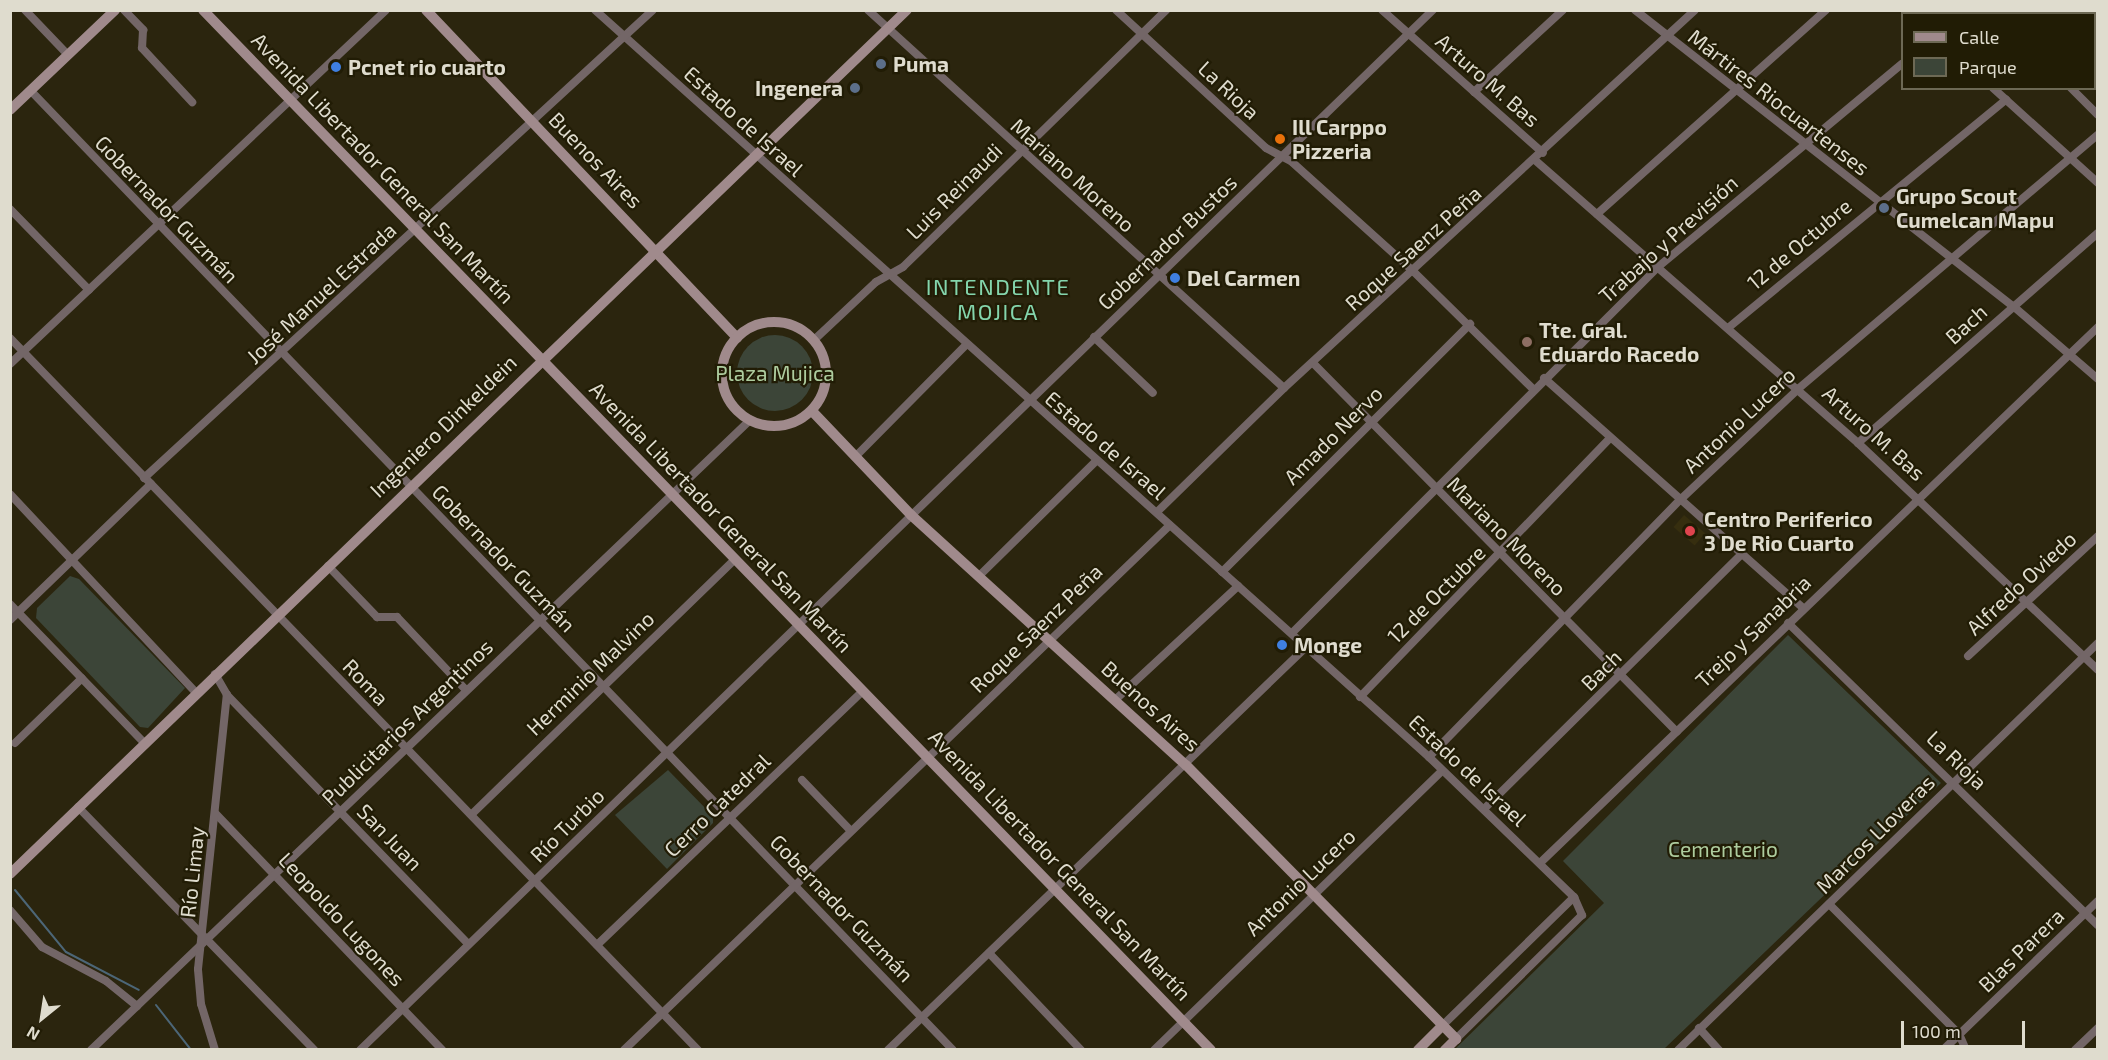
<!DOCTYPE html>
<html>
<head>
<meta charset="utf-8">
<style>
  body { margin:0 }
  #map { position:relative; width:2108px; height:1060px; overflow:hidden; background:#2b250e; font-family:"Exo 2",sans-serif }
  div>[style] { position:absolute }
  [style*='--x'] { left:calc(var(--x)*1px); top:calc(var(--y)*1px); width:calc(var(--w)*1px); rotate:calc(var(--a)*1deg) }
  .built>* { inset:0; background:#362e0f; transform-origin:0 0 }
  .green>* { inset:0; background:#3c4538 }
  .round { border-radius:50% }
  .stream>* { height:2px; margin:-1px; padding:0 1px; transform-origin:1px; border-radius:1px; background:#4c6677 }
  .minor>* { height:8px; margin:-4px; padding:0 4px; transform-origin:4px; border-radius:4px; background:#736667 }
  .secondary>* { height:10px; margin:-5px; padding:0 5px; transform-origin:5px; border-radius:5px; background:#a08a8c }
  .secondary>.ring { margin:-5px; padding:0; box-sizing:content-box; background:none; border:10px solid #a08a8c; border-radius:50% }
  .dots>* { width:16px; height:16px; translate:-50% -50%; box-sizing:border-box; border:3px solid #211c05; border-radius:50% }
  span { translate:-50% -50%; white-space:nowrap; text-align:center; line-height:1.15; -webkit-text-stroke:4.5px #211c05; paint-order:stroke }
  .poi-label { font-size:21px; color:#dfdcce; font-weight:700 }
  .left { translate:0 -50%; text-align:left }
  .right { translate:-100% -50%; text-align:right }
  .street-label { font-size:21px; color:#dfdcce }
  .park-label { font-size:21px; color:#adcc9e }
  .neighbourhood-label { font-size:22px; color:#84d5ac; letter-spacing:1.5px }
  .frame { position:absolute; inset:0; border:12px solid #dfdcce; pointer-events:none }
  .legend { position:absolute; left:1901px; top:12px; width:195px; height:78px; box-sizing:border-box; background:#211c05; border:2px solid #6d6955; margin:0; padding:8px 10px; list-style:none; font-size:18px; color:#dfdcce }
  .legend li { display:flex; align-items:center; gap:12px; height:30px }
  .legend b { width:30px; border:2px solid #6d6955 }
  .north { position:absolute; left:12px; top:988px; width:60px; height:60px; -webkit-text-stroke:4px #211c05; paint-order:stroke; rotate:210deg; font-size:16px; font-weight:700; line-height:24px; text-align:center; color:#dfdcce }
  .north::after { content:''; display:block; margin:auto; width:21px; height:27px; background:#dfdcce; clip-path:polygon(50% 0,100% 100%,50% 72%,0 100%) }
  .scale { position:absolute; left:1901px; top:1021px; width:124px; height:27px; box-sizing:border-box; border:3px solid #dfdcce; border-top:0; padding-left:8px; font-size:18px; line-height:21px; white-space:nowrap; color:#dfdcce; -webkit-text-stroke:4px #211c05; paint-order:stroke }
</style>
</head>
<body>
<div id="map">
  <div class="built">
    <i style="left:1684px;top:515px;width:28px;height:16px;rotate:41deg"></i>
  </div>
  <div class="green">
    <i class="round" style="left:737px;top:335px;width:76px;height:76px"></i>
    <i style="clip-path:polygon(70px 576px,79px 579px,185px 688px,148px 728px,140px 727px,36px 618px,37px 608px)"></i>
    <i style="clip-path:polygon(1788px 635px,1941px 783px,1664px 1049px,1455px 1049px,1604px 903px,1563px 861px)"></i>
    <i style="clip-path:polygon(668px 770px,713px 816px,713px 823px,667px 869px,615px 815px)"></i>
  </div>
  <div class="stream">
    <i style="--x:15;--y:890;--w:80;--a:50.6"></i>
    <i style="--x:66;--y:952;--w:82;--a:27.5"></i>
    <i style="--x:156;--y:1005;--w:57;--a:52.1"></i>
  </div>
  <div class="minor">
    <i style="--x:25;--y:10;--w:62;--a:46.3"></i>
    <i style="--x:124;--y:10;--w:28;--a:46"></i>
    <i style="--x:143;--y:30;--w:18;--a:93"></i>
    <i style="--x:142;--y:48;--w:74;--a:47.2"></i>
    <i style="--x:595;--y:10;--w:1120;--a:41.85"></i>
    <i style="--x:1429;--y:757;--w:202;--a:44"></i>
    <i style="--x:1574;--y:897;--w:20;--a:66"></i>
    <i style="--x:1582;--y:915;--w:177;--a:135.5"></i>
    <i style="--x:868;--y:10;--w:562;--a:42.26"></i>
    <i style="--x:1116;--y:10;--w:204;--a:42.6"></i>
    <i style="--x:1266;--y:148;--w:30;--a:28"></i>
    <i style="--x:1292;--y:162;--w:164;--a:42"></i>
    <i style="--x:1414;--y:272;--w:165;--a:44.5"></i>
    <i style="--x:1382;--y:10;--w:215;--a:41.6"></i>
    <i style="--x:1635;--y:10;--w:480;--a:38.1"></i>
    <i style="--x:2013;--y:306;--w:112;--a:40.7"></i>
    <i style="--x:1906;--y:10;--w:5;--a:53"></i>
    <i style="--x:1995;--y:10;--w:5;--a:53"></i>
    <i style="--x:1960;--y:14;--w:5;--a:-53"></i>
    <i style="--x:1993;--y:88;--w:142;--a:42.1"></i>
    <i style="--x:2071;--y:88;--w:38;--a:45"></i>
    <i style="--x:31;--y:91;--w:1330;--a:46.13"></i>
    <i style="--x:1474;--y:92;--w:121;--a:-42.7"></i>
    <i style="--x:1536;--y:161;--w:428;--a:41.2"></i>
    <i style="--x:1858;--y:443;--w:330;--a:43.4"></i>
    <i style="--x:10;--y:209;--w:113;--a:45.7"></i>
    <i style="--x:1597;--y:214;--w:307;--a:-41.7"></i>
    <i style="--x:1728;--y:328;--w:360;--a:-39.4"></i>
    <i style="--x:1094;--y:337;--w:81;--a:43.5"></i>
    <i style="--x:10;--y:338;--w:990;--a:45.98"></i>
    <i style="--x:814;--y:340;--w:85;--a:-43.1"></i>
    <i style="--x:876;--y:282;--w:31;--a:-29"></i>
    <i style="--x:903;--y:267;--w:368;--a:-44.3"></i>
    <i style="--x:1313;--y:363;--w:518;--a:45.39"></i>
    <i style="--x:10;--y:364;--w:516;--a:-43.27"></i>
    <i style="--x:1544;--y:378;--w:346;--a:41.6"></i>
    <i style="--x:1858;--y:443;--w:319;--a:-41.2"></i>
    <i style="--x:855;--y:457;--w:158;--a:-45.3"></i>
    <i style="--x:144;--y:478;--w:691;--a:-42.6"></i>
    <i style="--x:10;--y:494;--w:272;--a:46.9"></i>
    <i style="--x:1157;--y:512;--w:177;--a:-44.3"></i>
    <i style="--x:1284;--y:388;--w:558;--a:-42.6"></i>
    <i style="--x:328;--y:566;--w:71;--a:46.1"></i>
    <i style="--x:377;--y:617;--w:20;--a:0"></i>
    <i style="--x:397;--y:617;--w:100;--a:46.6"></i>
    <i style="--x:1222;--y:572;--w:351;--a:-45"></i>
    <i style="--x:979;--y:576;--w:164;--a:-44.5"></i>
    <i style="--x:10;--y:604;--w:193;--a:46"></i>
    <i style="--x:10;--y:620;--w:196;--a:-44"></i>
    <i style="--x:1788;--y:623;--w:433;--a:44.3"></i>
    <i style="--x:1292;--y:633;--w:518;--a:-45"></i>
    <i style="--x:1658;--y:267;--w:317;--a:-39.8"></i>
    <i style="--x:1968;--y:656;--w:177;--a:-42.7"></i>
    <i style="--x:215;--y:674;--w:24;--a:60"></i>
    <i style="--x:227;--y:695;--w:347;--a:45.9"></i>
    <i style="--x:1360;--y:697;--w:360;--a:-46"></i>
    <i style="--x:1115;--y:700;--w:168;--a:-42.8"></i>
    <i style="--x:15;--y:743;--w:93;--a:-44.1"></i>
    <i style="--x:1429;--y:757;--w:359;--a:-45.7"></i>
    <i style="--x:1680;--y:500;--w:162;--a:-43.2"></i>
    <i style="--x:1798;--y:389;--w:393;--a:-40.3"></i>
    <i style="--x:802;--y:780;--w:69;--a:46.2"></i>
    <i style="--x:78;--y:807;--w:339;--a:45.8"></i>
    <i style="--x:1484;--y:809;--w:361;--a:-44.7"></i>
    <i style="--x:216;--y:814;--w:327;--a:46.2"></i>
    <i style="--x:472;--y:814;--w:366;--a:-44.1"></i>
    <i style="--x:1540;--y:863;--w:774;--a:-43.85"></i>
    <i style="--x:1829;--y:904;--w:184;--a:45"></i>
    <i style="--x:1959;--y:1034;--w:17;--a:66"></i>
    <i style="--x:10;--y:910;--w:49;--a:49.1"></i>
    <i style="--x:42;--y:947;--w:72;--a:28"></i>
    <i style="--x:106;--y:981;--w:40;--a:39"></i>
    <i style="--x:597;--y:945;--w:366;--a:-43.7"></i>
    <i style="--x:989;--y:953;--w:134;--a:46.5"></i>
    <i style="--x:1443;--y:1025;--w:183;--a:-44.3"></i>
    <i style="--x:1699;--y:1028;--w:30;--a:48"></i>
    <i style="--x:91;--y:1050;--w:912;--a:-43.71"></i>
    <i style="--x:215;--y:1050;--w:48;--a:-106.9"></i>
    <i style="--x:201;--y:1004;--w:35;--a:-95"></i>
    <i style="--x:198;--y:969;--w:276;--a:-84"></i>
    <i style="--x:360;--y:1050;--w:1494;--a:-44.11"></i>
    <i style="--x:624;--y:1050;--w:757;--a:-43.88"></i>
    <i style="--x:888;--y:1050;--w:581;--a:-43.95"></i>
    <i style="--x:1154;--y:1050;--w:401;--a:-44.1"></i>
    <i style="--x:1678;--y:1050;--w:585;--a:-44.1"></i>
    <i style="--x:1943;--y:1050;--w:215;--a:-43.9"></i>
    <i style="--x:2075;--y:1050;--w:32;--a:-44"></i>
  </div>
  <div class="secondary">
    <i style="--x:203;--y:10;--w:1448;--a:45.9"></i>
    <i style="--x:426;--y:10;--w:452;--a:46.5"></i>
    <i style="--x:10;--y:110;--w:145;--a:-43.6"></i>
    <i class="ring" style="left:722px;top:322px;width:94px;height:94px"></i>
    <i style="--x:812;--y:411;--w:144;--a:46.4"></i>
    <i style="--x:911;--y:515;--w:372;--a:42.3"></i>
    <i style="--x:1186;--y:765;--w:385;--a:45.4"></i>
    <i style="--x:1456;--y:1039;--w:16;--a:135"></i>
    <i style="--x:10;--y:874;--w:1245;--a:-43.93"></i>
    <i style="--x:1418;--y:1050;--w:35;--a:-45"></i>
  </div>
  <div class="dots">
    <i style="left:881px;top:64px;background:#5c6f8a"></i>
    <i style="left:336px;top:67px;background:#3f7fe0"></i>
    <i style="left:855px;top:88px;background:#5c6f8a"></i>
    <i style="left:1280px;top:139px;background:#e8710a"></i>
    <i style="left:1884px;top:208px;background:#5c6f8a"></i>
    <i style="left:1175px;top:278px;background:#3f7fe0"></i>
    <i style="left:1527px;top:342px;background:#8d6e63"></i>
    <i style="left:1690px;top:531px;background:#e0444e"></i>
    <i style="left:1282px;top:645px;background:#3f7fe0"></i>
  </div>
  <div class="poi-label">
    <span class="left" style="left:893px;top:64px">Puma</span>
    <span class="left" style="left:348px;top:67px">Pcnet rio cuarto</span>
    <span class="right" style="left:843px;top:88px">Ingenera</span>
    <span class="left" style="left:1292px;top:139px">Ill Carppo<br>Pizzeria</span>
    <span class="left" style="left:1896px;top:208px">Grupo Scout<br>Cumelcan Mapu</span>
    <span class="left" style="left:1187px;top:278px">Del Carmen</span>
    <span class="left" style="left:1539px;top:342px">Tte. Gral.<br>Eduardo Racedo</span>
    <span class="left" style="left:1704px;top:531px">Centro Periferico<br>3 De Rio Cuarto</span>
    <span class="left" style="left:1294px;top:645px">Monge</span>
  </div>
  <div class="street-label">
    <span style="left:1488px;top:80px;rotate:41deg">Arturo M. Bas</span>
    <span style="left:1229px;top:90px;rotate:43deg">La Rioja</span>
    <span style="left:1779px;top:102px;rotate:38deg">Mártires Riocuartenses</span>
    <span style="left:744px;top:121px;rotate:42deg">Estado de Israel</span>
    <span style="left:596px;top:160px;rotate:46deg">Buenos Aires</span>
    <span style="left:383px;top:168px;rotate:46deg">Avenida Libertador General San Martín</span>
    <span style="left:1073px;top:175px;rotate:42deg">Mariano Moreno</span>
    <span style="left:954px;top:191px;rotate:-45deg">Luis Reinaudi</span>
    <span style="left:167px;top:209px;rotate:46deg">Gobernador Guzmán</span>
    <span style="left:1668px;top:239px;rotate:-42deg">Trabajo y Previsión</span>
    <span style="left:1167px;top:242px;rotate:-44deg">Gobernador Bustos</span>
    <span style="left:1799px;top:244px;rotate:-40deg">12 de Octubre</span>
    <span style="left:1413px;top:248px;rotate:-42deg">Roque Saenz Peña</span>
    <span style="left:321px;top:293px;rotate:-43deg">José Manuel Estrada</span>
    <span style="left:1966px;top:324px;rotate:-42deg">Bach</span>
    <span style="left:1739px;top:420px;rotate:-43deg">Antonio Lucero</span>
    <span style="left:443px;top:426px;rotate:-44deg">Ingeniero Dinkeldein</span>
    <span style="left:1874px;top:433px;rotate:42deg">Arturo M. Bas</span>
    <span style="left:1333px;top:435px;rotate:-45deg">Amado Nervo</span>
    <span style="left:1106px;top:445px;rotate:41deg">Estado de Israel</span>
    <span style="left:721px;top:517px;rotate:46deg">Avenida Libertador General San Martín</span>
    <span style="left:1507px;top:536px;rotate:45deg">Mariano Moreno</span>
    <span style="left:504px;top:558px;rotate:46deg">Gobernador Guzmán</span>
    <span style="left:2021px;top:583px;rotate:-43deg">Alfredo Oviedo</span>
    <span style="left:1436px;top:594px;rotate:-45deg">12 de Octubre</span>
    <span style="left:1036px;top:628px;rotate:-44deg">Roque Saenz Peña</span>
    <span style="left:1753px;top:631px;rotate:-44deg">Trejo y Sanabria</span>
    <span style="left:1601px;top:670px;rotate:-45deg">Bach</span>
    <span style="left:590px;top:673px;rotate:-44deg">Herminio Malvino</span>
    <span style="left:366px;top:682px;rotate:46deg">Roma</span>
    <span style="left:1151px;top:706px;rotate:42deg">Buenos Aires</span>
    <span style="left:407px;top:722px;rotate:-44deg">Publicitarios Argentinos</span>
    <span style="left:1957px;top:760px;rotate:44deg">La Rioja</span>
    <span style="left:1468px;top:770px;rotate:43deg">Estado de Israel</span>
    <span style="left:717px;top:805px;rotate:-44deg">Cerro Catedral</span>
    <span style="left:567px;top:825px;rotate:-45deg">Río Turbio</span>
    <span style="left:1875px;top:834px;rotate:-45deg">Marcos Lloveras</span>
    <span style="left:390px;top:837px;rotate:46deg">San Juan</span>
    <span style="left:1060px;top:865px;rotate:46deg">Avenida Libertador General San Martín</span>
    <span style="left:192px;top:872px;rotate:-84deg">Río Limay</span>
    <span style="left:1300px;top:882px;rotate:-44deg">Antonio Lucero</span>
    <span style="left:842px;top:908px;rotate:46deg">Gobernador Guzmán</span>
    <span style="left:342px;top:919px;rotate:47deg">Leopoldo Lugones</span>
    <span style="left:2021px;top:950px;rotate:-44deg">Blas Parera</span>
  </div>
  <div class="park-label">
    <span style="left:775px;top:373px">Plaza Mujica</span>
    <span style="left:1723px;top:849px">Cementerio</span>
  </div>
  <div class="neighbourhood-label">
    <span style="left:998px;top:299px">INTENDENTE<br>MOJICA</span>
  </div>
  <div class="frame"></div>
  <ul class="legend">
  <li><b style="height:8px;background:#a08a8c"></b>Calle</li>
  <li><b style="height:16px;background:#3c4538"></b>Parque</li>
  </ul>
  <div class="north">N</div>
  <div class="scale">100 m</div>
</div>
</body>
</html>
